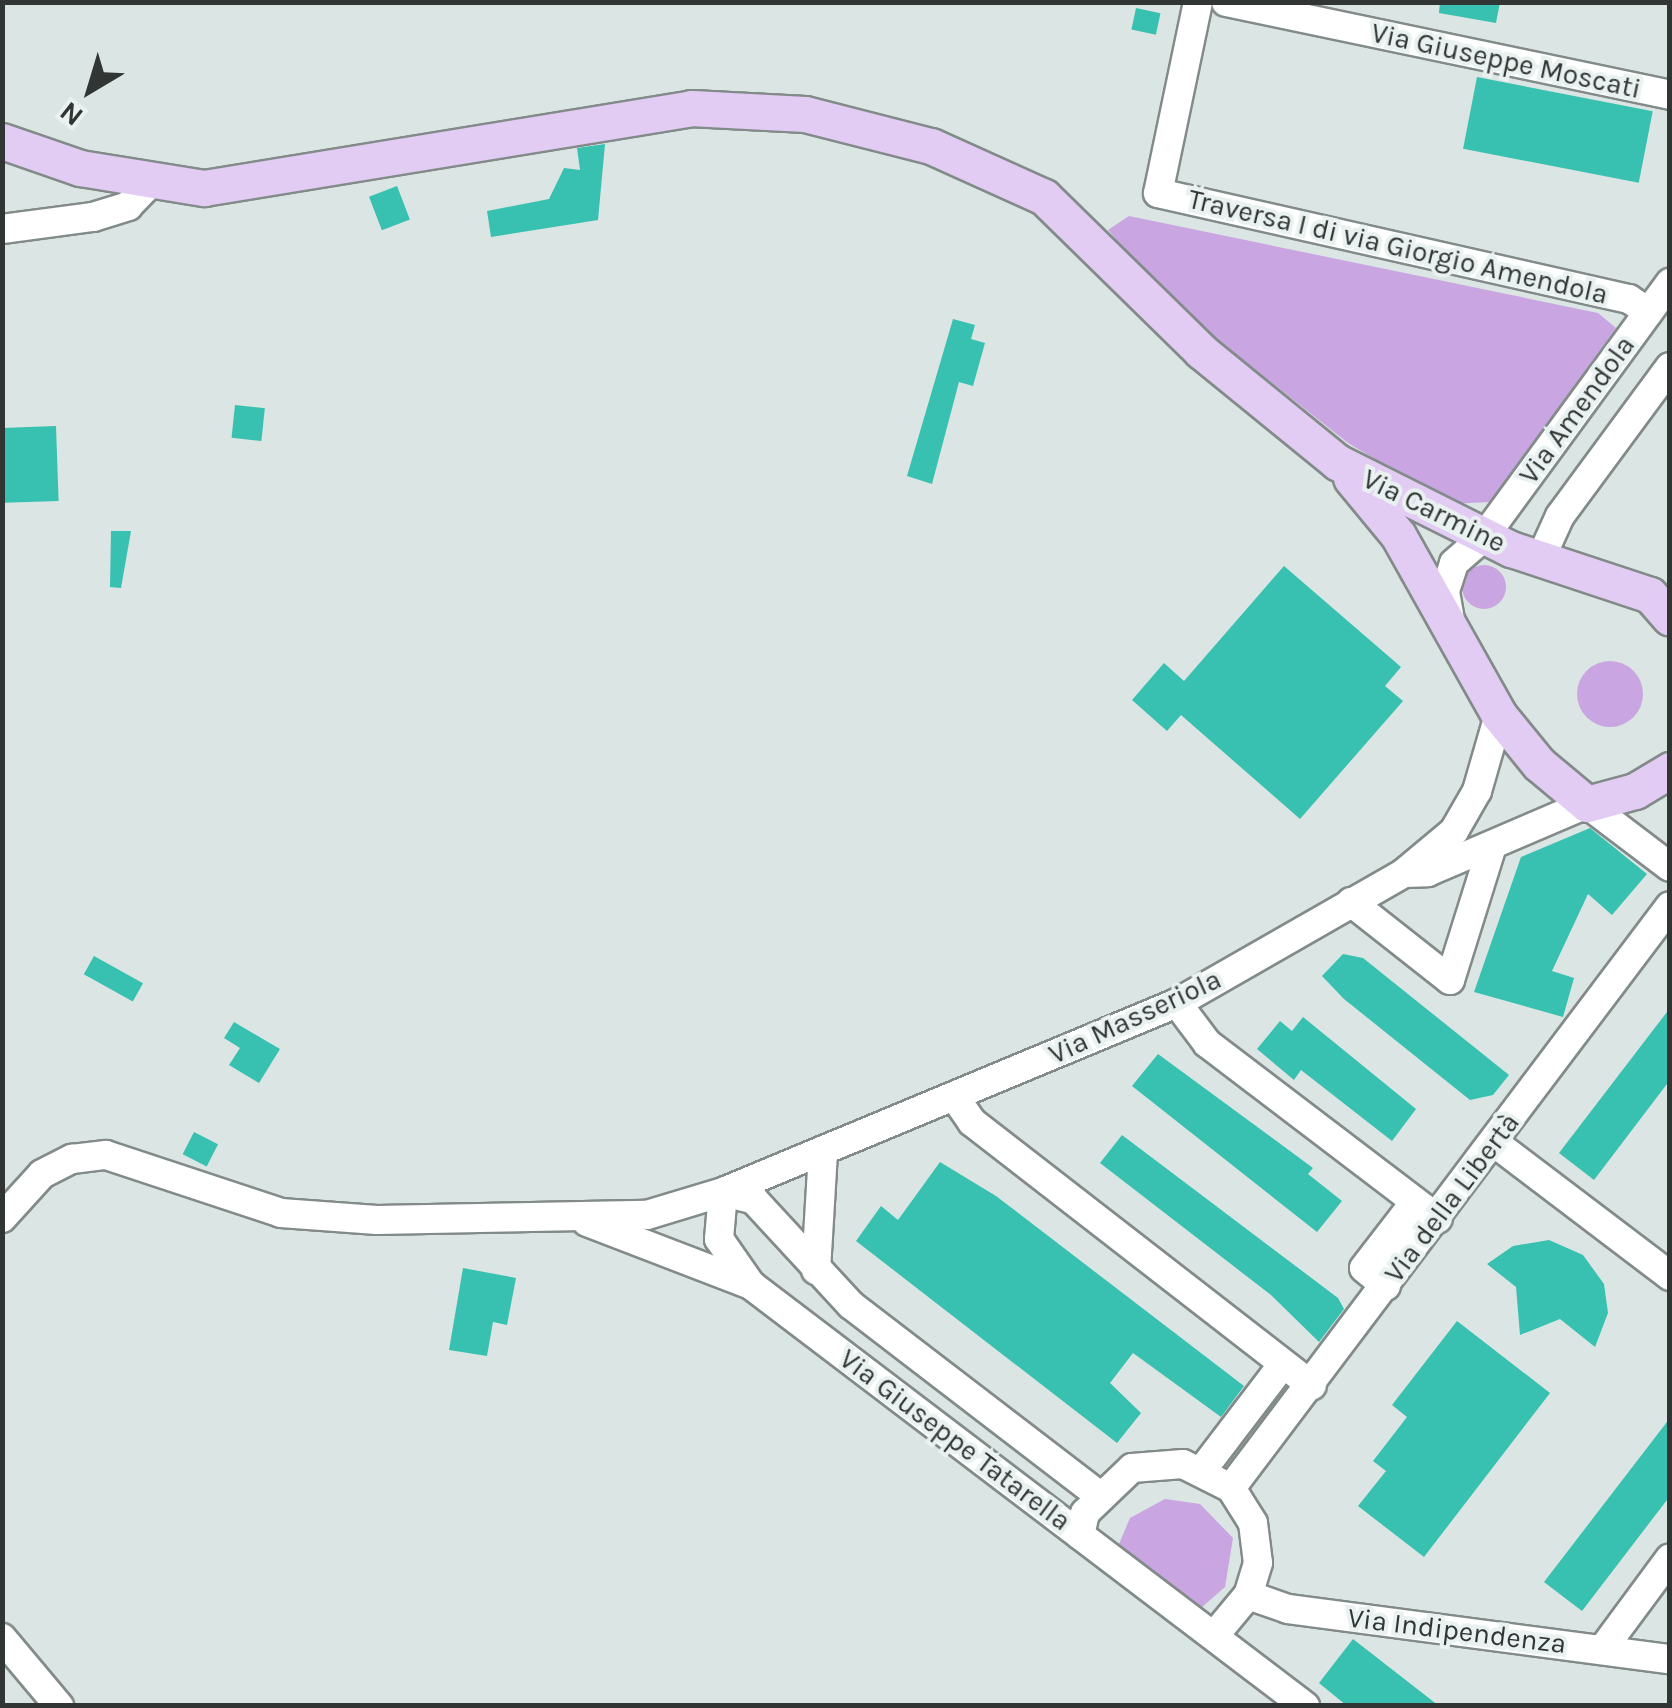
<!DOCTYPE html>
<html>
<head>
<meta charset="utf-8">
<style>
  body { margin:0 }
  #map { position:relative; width:1672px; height:1708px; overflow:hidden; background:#dbe5e3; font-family:Karla,sans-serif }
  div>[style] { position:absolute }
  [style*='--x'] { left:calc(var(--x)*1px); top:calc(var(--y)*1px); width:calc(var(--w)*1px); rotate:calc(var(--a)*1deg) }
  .green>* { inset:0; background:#c9a6e2 }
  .round { border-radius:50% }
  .building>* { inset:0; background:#38c1b1; transform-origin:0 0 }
  .roads { filter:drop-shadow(2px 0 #828b89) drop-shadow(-2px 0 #828b89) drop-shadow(0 2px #828b89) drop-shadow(0 -2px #828b89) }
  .minor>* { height:28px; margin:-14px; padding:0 14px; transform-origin:14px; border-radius:14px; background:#fff }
  .major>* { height:35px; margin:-17.5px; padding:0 17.5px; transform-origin:17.5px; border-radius:17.5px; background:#e3ccf3 }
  span { translate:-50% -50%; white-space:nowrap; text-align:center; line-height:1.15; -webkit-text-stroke:8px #e9f2f0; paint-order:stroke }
  .street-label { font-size:28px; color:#313534 }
  .frame { position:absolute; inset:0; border:5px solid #313534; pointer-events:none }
  .north { position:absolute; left:40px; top:40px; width:100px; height:100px; -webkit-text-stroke:8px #e9f2f0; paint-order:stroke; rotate:218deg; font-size:28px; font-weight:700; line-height:40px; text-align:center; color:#313534 }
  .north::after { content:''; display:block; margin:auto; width:35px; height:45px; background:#313534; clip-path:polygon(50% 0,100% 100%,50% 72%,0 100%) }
</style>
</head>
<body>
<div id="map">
  <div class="green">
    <i style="clip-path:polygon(1129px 216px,1598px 313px,1616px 328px,1491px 502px,1449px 504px,1348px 443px,1174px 306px,1108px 230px)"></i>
    <i class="round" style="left:1462px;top:565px;width:44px;height:44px"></i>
    <i class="round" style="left:1577px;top:661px;width:66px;height:66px"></i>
    <i style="clip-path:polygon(1165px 1499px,1200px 1504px,1233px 1538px,1225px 1587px,1201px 1608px,1119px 1544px,1130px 1518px)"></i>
  </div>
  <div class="building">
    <i style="clip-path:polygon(1440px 2px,1500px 2px,1496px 23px,1439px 13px)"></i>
    <i style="left:1136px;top:8px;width:25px;height:22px;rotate:12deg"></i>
    <i style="left:1477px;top:77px;width:179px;height:73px;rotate:11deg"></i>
    <i style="clip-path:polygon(605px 144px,598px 220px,491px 237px,487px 211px,549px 199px,564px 168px,580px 170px,577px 148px)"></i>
    <i style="left:397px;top:186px;width:36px;height:30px;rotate:69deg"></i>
    <i style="clip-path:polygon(953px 319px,975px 325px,971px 339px,985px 343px,973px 386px,959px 382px,932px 484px,907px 476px)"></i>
    <i style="left:235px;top:405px;width:30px;height:33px;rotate:6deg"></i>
    <i style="left:56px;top:426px;width:75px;height:54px;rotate:88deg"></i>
    <i style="clip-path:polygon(111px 531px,131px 531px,121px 588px,110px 587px)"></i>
    <i style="clip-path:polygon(1284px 566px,1401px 667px,1385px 686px,1403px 701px,1300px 819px,1181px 715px,1167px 731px,1132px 700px,1164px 663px,1184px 681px)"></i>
    <i style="clip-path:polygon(1590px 828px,1647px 874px,1612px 915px,1588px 894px,1552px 971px,1574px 978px,1563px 1017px,1474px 992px,1521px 857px)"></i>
    <i style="clip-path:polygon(1343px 954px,1363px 958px,1509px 1075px,1493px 1095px,1470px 1100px,1344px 999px,1322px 976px)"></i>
    <i style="left:94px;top:956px;width:56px;height:21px;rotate:29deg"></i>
    <i style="clip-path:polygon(1670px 1008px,1670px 1080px,1594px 1180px,1559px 1153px)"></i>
    <i style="clip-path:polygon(1303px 1017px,1416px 1109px,1392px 1141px,1301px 1070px,1294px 1080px,1257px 1049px,1280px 1021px,1292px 1031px)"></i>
    <i style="clip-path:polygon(234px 1022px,280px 1049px,259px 1083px,229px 1065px,240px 1048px,224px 1038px)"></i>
    <i style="clip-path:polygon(1158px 1054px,1313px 1168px,1308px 1174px,1342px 1201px,1317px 1232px,1132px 1086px)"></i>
    <i style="left:194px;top:1132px;width:27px;height:25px;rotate:27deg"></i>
    <i style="clip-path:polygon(1122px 1135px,1338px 1298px,1344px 1309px,1319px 1342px,1271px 1295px,1100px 1163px)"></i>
    <i style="clip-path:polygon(940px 1162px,996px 1196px,1244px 1386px,1221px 1417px,1133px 1353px,1110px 1383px,1141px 1413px,1117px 1443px,856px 1241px,881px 1206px,898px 1220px)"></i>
    <i style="clip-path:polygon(1549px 1240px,1583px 1255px,1604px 1284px,1608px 1313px,1595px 1347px,1560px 1319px,1520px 1335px,1516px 1287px,1487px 1264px,1513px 1246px)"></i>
    <i style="clip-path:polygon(463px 1268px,516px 1278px,507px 1325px,493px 1322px,487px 1356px,449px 1350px)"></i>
    <i style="clip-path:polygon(1457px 1321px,1550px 1393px,1424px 1557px,1358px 1506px,1386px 1471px,1373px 1461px,1407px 1417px,1392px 1405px)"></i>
    <i style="clip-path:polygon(1670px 1418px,1670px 1496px,1582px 1611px,1544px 1582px)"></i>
    <i style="clip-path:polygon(1353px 1639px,1439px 1706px,1347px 1706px,1319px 1683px)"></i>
  </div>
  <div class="roads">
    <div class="minor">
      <i style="--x:1198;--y:2;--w:195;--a:101.8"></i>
      <i style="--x:1158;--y:193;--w:483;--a:12.7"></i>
      <i style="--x:1629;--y:299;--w:23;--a:34"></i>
      <i style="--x:1226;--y:2;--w:454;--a:11.8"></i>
      <i style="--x:2;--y:229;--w:92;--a:-7.5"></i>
      <i style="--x:93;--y:217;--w:37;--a:-17"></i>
      <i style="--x:128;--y:206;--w:32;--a:-46"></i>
      <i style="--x:1540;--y:560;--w:48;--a:-65.6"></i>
      <i style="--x:1560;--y:516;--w:185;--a:-53.6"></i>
      <i style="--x:1450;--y:620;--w:29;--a:-100"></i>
      <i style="--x:1445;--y:591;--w:29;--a:-72"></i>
      <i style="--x:1454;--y:563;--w:40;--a:-41"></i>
      <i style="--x:1484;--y:537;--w:315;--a:-53.8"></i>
      <i style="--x:1405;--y:872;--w:64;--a:-39.9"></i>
      <i style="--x:1454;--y:831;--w:46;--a:-60.1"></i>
      <i style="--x:1477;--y:791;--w:79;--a:-73.9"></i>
      <i style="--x:1351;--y:902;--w:126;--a:38.2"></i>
      <i style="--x:1450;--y:980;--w:140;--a:-72.6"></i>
      <i style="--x:1177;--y:1003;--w:50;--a:53.1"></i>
      <i style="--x:1207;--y:1043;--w:290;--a:37.3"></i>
      <i style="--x:956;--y:1099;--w:28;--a:55"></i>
      <i style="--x:972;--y:1122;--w:430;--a:37.8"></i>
      <i style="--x:1495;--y:1143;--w:220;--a:37.2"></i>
      <i style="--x:2;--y:1218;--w:59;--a:-47.7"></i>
      <i style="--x:42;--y:1174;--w:34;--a:-27"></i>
      <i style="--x:72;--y:1159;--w:34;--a:-7"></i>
      <i style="--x:106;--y:1155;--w:184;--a:18.3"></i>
      <i style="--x:281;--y:1213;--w:96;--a:4.2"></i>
      <i style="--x:377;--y:1220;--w:270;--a:-1.1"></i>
      <i style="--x:647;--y:1215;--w:79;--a:-16.8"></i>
      <i style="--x:723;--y:1192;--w:492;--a:-22.6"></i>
      <i style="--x:1177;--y:1003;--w:262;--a:-29.8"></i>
      <i style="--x:1404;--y:873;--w:24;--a:-2"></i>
      <i style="--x:1428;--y:872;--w:173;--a:-23.2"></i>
      <i style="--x:1587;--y:804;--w:104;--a:37.2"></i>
      <i style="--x:587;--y:1222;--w:176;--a:21"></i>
      <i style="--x:751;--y:1285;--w:696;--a:37.23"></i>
      <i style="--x:816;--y:1270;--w:119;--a:-86.6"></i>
      <i style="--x:751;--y:1285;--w:56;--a:-124.8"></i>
      <i style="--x:719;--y:1239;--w:47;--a:-85.1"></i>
      <i style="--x:723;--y:1192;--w:32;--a:14"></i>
      <i style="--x:754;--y:1200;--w:143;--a:47.3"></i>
      <i style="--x:851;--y:1305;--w:312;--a:37.5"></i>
      <i style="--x:1386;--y:1286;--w:28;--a:-141"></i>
      <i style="--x:1364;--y:1268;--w:83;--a:-52.3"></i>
      <i style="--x:1203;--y:1469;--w:132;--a:-52.7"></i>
      <i style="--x:1231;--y:1488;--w:729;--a:-52.97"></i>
      <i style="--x:1080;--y:1535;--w:23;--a:-77"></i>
      <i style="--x:1085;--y:1513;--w:65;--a:-43.8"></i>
      <i style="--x:1132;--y:1468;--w:51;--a:-4.5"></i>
      <i style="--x:1183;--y:1464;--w:54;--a:26.6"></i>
      <i style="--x:1231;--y:1488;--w:41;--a:57.8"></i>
      <i style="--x:1253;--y:1523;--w:40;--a:82.9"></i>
      <i style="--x:1258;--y:1563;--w:34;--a:107"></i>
      <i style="--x:1248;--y:1595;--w:53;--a:129.7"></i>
      <i style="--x:1248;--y:1595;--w:42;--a:19.3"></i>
      <i style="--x:1288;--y:1609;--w:385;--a:7.5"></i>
      <i style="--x:2;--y:1638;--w:89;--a:50"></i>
      <i style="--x:1602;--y:1650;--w:114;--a:-53.5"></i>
    </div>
    <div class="major">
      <i style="--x:2;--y:141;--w:83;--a:19.1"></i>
      <i style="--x:80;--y:168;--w:126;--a:9.2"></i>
      <i style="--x:204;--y:188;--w:494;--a:-9.3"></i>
      <i style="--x:691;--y:108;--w:114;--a:3"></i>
      <i style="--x:805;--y:114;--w:130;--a:14.3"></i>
      <i style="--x:931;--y:146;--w:124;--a:24.3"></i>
      <i style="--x:1044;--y:197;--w:220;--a:44.4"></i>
      <i style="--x:1201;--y:351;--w:176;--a:39.2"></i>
      <i style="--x:1337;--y:462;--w:195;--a:26.6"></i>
      <i style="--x:1511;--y:549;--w:146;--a:18.3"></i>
      <i style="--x:1650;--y:595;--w:30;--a:49"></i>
      <i style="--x:1351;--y:478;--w:74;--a:50.5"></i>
      <i style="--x:1398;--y:535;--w:206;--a:60.7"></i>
      <i style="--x:1499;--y:715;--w:63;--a:50.8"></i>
      <i style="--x:1539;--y:764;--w:62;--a:39.8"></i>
      <i style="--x:1587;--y:804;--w:50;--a:-15.2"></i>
      <i style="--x:1635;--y:791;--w:41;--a:-31"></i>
    </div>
  </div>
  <div class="street-label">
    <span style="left:1506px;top:61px;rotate:12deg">Via Giuseppe Moscati</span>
    <span style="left:1398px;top:247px;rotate:13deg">Traversa I di via Giorgio Amendola</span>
    <span style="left:1577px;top:410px;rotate:-54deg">Via Amendola</span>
    <span style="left:1434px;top:511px;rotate:26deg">Via Carmine</span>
    <span style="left:1135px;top:1017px;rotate:-25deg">Via Masseriola</span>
    <span style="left:1452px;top:1198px;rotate:-53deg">Via della Libertà</span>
    <span style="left:955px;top:1440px;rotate:37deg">Via Giuseppe Tatarella</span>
    <span style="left:1457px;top:1631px;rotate:7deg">Via Indipendenza</span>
  </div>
  <div class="frame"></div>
  <div class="north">N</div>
</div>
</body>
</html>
